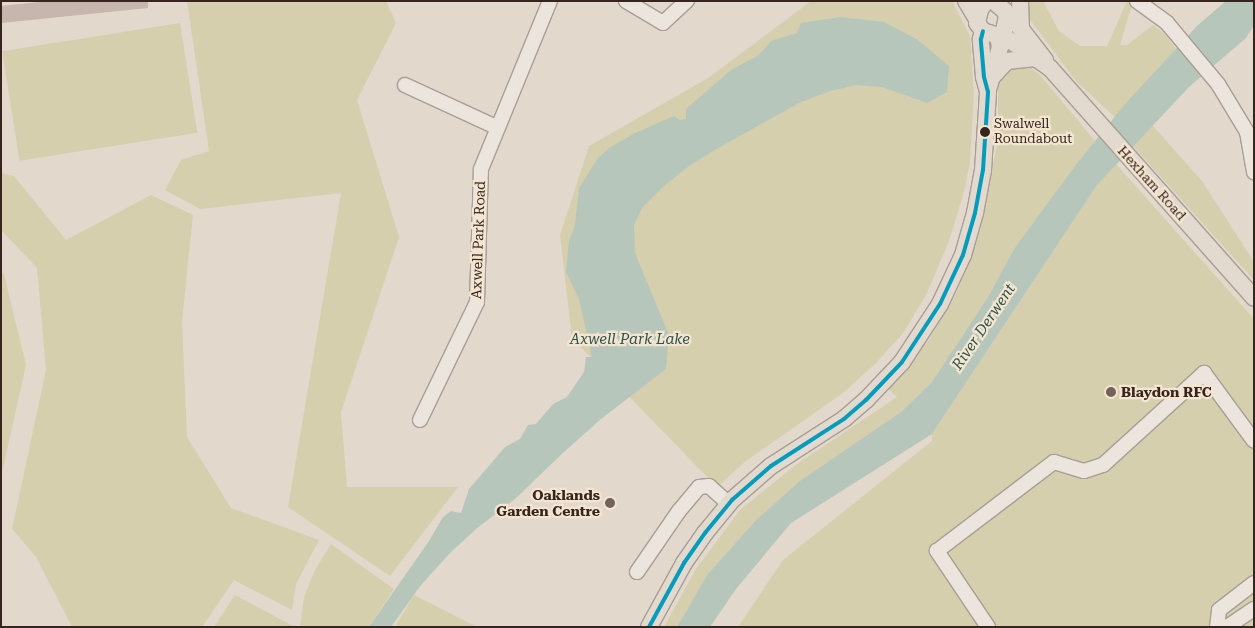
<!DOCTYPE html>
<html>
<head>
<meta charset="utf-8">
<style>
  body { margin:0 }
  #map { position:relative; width:1255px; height:628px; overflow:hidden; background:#e2d8cc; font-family:"Roboto Serif",serif }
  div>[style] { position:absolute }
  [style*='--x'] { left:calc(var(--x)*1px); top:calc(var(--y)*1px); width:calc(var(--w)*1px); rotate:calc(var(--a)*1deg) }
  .green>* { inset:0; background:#d5cfae; transform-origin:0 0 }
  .water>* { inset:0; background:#b7c6ba }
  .building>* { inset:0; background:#c6b6ad }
  .roads { filter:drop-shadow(1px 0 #a89e95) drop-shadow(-1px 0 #a89e95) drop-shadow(0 1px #a89e95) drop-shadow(0 -1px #a89e95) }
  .minor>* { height:14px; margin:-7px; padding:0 7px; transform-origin:7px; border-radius:7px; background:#ebe5dd }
  .major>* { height:16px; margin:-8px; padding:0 8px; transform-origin:8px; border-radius:8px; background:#e2d9cf }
  .bus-1>* { height:4px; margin:-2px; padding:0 2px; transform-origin:2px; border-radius:2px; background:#059cbc }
  .dots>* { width:14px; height:14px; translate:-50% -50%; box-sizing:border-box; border:2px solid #f4e5d1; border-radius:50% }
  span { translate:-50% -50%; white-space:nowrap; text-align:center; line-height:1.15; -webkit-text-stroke:4.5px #f4e5d1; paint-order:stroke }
  .bus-label { font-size:13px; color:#36251e }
  .left { translate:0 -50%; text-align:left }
  .street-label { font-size:14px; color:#36251e }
  .poi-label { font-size:14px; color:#36251e; font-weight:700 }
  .right { translate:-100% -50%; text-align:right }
  .water-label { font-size:15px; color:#2d554c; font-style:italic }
  .frame { position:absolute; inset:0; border:2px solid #36251e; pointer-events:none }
</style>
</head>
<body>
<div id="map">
  <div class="green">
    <i style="clip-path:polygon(187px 1px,386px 1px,396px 23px,357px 100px,399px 237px,341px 412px,347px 487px,458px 487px,390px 576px,288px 507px,341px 193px,200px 209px,165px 190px,181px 160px,209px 151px)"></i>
    <i style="clip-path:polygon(811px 1px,952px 1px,970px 36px,974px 94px,970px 162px,964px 192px,949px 241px,927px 293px,904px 332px,875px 364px,843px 393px,746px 461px,717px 487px,572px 338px,560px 235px,589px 146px,708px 78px)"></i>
    <i style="clip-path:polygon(1026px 1px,1043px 1px,1059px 31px,1080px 46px,1107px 46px,1127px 1px,1135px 1px,1130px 11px,1120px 45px,1127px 45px,1153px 25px,1165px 34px,1176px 49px,1115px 117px,1076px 81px,1027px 16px)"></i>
    <i style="left:180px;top:23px;width:111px;height:180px;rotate:81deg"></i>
    <i style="clip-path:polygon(1021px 67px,1030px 67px,1040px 75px,1095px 141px,1014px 249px,988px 297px,932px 382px,901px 412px,801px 480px,756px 520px,707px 575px,677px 627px,664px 627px,696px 569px,740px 510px,797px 464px,897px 397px,888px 389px,928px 341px,957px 292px,980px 229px,998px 140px,998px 86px,1010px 70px)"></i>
    <i style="clip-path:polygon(1152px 125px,1202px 181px,1254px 262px,1254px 280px,1132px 145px)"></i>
    <i style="clip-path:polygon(1116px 164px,1254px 319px,1254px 627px,738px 627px,783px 560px,932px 441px,932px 434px,1097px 185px)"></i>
    <i style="clip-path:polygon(1px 173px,14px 176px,66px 240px,151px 195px,193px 215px,182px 321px,187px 437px,231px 508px,319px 540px,296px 584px,292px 610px,234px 580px,202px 627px,72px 627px,36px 557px,12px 529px,46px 370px,37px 268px,1px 230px)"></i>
    <i style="clip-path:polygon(1px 271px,4px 274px,26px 365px,1px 477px)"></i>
    <i style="clip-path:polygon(331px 544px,394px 589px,369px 627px,300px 627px,304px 597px,315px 570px)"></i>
    <i style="clip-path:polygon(235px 595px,295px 627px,214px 627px)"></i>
    <i style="clip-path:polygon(414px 595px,477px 627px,395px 627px)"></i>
  </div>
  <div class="water">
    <i style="clip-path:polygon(1226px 1px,1254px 1px,1254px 25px,1246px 38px,1189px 87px,1097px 185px,932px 434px,791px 523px,736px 589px,710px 627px,677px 627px,707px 575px,756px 520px,801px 480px,901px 412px,932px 382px,988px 297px,1014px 249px,1075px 166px,1125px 104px,1198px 25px)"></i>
    <i style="clip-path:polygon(840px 17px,884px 22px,918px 40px,949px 66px,947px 92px,927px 103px,882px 87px,856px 85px,830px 91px,799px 103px,720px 147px,689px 166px,664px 186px,642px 208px,634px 225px,635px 253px,669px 335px,666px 369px,601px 419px,565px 451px,515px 499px,476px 529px,450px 553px,421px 585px,391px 627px,369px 627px,429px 541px,443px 517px,451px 511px,461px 513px,469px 489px,505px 447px,520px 439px,528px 425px,536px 424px,553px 404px,567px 397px,584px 372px,586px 357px,592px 357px,579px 299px,566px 272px,569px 241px,575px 225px,579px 188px,598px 158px,609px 148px,635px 133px,674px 116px,680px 120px,686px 119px,686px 109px,731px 70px,759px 55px,771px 41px,797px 33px,801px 23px)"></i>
  </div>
  <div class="building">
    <i style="clip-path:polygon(49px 1px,148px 1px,148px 8px,1px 23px,1px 6px)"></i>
  </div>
  <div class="roads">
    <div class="minor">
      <i style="--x:626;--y:1;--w:43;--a:30.7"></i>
      <i style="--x:663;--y:23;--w:33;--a:-43"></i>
      <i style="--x:1137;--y:1;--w:37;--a:36"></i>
      <i style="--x:1167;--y:23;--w:80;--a:50.1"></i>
      <i style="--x:1218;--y:84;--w:56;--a:58.9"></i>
      <i style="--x:1247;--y:132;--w:41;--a:80.1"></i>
      <i style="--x:405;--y:85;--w:102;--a:24.8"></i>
      <i style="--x:420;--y:420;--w:131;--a:-64.2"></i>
      <i style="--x:477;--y:302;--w:133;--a:-88.3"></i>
      <i style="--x:481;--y:169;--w:182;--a:-67.7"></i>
      <i style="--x:637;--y:572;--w:74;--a:-55.5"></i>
      <i style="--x:679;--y:511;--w:31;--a:-50"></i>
      <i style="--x:699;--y:487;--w:10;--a:-6"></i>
      <i style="--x:709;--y:486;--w:27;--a:42"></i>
      <i style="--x:988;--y:627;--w:92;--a:-123.9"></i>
      <i style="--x:937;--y:551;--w:147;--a:-37.3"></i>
      <i style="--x:1054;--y:462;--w:31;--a:17"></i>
      <i style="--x:1084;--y:471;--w:20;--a:-18"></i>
      <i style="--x:1103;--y:465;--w:137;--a:-42.3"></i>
      <i style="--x:1204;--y:373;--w:84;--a:53.7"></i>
      <i style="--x:1217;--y:627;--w:17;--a:-83"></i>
      <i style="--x:1219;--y:610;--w:44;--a:-37.6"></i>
      <i style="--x:1227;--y:627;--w:32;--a:-34"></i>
    </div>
    <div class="major">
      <i style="--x:966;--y:1;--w:21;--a:59"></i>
      <i style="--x:986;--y:1;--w:11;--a:124"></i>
      <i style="--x:980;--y:10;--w:13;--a:103"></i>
      <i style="--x:977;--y:23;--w:10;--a:53"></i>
      <i style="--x:983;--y:31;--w:16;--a:18"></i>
      <i style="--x:998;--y:36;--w:8;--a:-40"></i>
      <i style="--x:1004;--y:31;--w:15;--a:-79"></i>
      <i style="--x:1007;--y:16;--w:5;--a:-112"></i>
      <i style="--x:1005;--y:11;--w:16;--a:-140"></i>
      <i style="--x:1020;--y:1;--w:27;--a:88"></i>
      <i style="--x:1007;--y:16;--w:8;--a:30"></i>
      <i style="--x:1014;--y:20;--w:51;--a:52.2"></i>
      <i style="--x:1002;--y:35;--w:58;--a:34.5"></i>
      <i style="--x:1050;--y:68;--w:307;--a:48.4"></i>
      <i style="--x:993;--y:76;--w:21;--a:-47"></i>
      <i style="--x:1007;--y:61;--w:29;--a:-6"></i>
      <i style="--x:989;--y:87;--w:41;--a:-74.6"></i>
      <i style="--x:1000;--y:47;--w:11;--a:-100"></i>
      <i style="--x:649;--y:627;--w:73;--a:-61.3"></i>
      <i style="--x:684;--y:563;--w:37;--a:-55"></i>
      <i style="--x:705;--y:533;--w:43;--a:-50.7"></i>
      <i style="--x:732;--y:500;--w:52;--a:-41.1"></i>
      <i style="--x:771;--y:466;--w:87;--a:-32.8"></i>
      <i style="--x:844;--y:419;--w:29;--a:-41"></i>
      <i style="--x:866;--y:400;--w:52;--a:-46.5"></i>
      <i style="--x:902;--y:362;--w:69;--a:-56.8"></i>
      <i style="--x:940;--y:304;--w:54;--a:-64.9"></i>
      <i style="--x:963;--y:255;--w:44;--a:-74.1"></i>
      <i style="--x:975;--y:213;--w:44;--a:-79.5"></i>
      <i style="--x:983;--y:170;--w:78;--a:-86.3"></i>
      <i style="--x:988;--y:92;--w:16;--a:-105"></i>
      <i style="--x:984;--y:77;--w:38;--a:-95"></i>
      <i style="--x:981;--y:39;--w:8;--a:-76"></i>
    </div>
  </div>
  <div class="bus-1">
    <i style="--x:649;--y:627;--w:73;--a:-61.3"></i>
    <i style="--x:684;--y:563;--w:37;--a:-55"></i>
    <i style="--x:705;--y:533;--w:43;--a:-50.7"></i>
    <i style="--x:732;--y:500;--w:52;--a:-41.1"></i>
    <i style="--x:771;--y:466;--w:87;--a:-32.8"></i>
    <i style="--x:844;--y:419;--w:29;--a:-41"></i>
    <i style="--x:866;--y:400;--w:52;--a:-46.5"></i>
    <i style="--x:902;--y:362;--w:69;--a:-56.8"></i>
    <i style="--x:940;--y:304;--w:54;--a:-64.9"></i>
    <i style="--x:963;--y:255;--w:44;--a:-74.1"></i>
    <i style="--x:975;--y:213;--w:44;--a:-79.5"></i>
    <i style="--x:983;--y:170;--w:78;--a:-86.3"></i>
    <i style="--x:988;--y:92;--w:16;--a:-105"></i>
    <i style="--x:984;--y:77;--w:38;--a:-95"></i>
    <i style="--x:981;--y:39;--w:8;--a:-76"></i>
  </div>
  <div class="dots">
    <i style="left:985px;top:132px;background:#36251e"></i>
    <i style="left:1111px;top:392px;background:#72645b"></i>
    <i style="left:610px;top:503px;background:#72645b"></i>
  </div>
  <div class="bus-label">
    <span class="left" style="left:994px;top:132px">Swalwell<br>Roundabout</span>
  </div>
  <div class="street-label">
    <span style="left:1152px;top:183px;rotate:48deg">Hexham Road</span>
    <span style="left:478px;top:240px;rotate:-88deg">Axwell Park Road</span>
  </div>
  <div class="poi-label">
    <span class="left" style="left:1121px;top:392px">Blaydon RFC</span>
    <span class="right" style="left:600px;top:503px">Oaklands<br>Garden Centre</span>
  </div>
  <div class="water-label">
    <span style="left:984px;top:327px;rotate:-56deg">River Derwent</span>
    <span style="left:630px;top:340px">Axwell Park Lake</span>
  </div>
  <div class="frame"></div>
</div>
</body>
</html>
